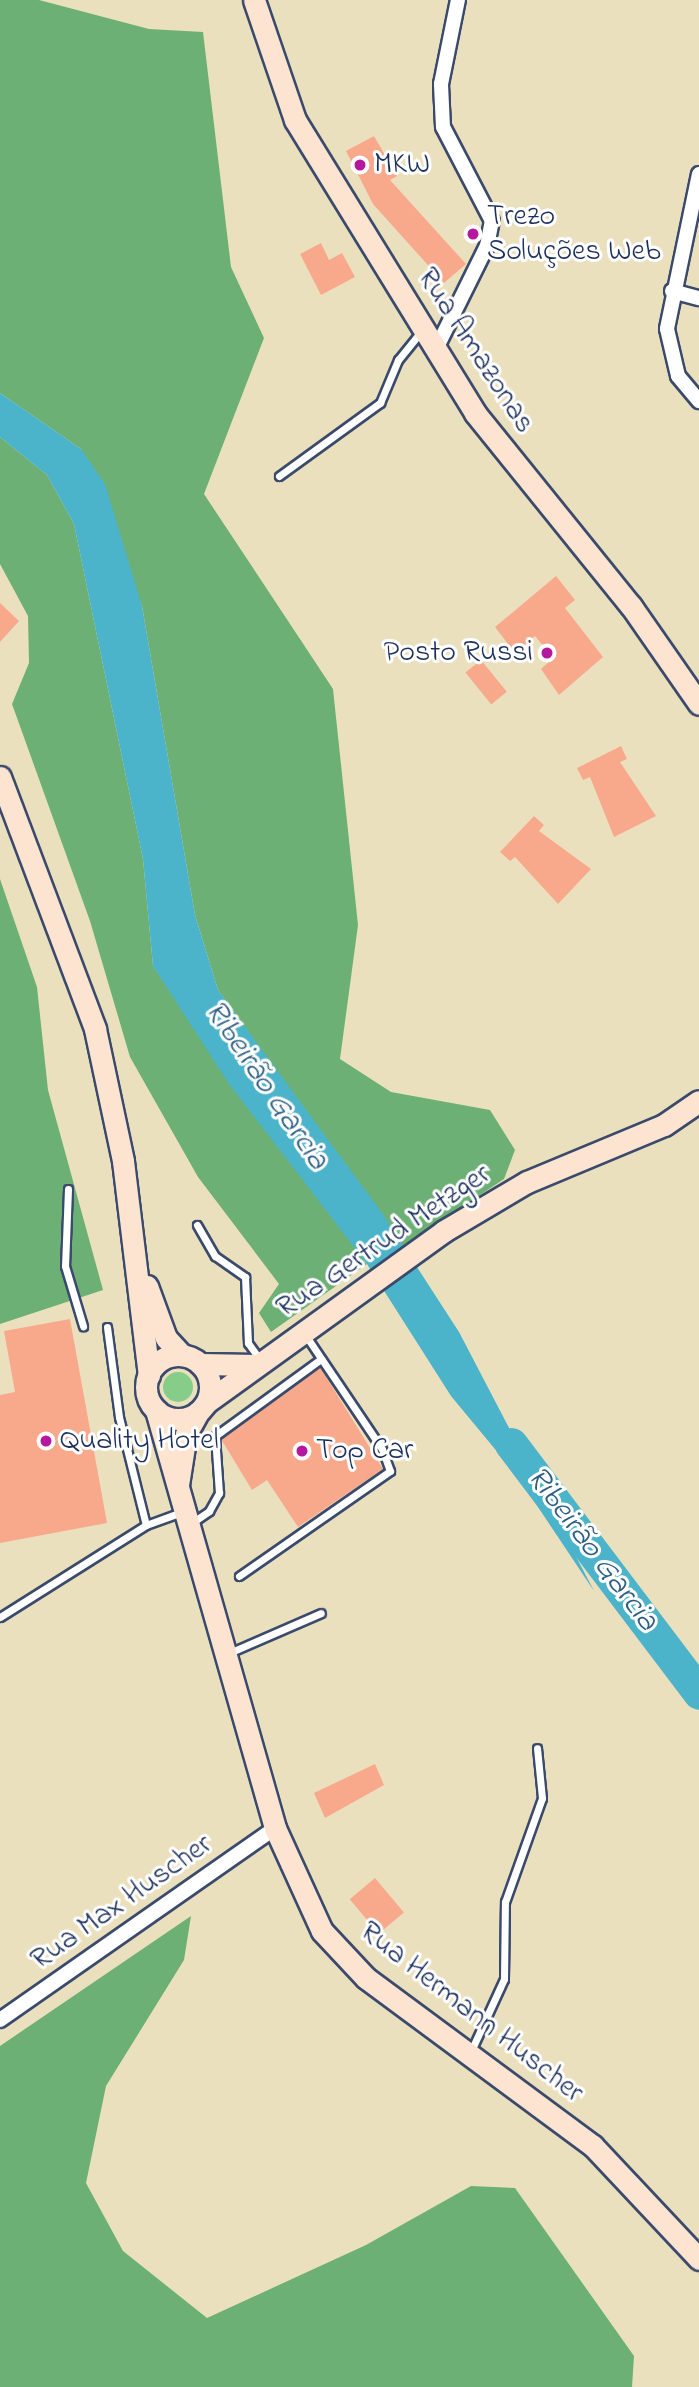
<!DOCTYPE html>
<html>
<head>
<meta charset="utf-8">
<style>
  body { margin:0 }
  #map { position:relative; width:699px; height:2387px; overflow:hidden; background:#ebe0be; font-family:"Indie Flower",sans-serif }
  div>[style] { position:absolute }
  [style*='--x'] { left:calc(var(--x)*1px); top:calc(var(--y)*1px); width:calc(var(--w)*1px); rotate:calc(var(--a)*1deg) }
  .green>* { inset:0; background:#85cd89 }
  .round { border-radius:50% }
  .forest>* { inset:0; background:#6cb075 }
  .water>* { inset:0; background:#4bb3ca }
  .river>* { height:33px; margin:-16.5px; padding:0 16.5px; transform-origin:16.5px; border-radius:16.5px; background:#4bb3ca }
  .building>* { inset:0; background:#f8a98c; transform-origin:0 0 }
  .roads { filter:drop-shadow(2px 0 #3a4a6c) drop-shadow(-2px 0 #3a4a6c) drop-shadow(0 2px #3a4a6c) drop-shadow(0 -2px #3a4a6c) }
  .lane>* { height:7px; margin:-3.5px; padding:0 3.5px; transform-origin:3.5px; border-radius:3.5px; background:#fff }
  .street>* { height:14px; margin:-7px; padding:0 7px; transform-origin:7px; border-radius:7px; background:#fff }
  .secondary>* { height:21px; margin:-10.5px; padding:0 10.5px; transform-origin:10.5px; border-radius:10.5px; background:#fde4d0 }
  .secondary>.ring { margin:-10.5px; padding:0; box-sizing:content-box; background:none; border:21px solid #fde4d0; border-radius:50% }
  .dots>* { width:19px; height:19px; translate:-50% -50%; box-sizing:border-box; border:4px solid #fff; border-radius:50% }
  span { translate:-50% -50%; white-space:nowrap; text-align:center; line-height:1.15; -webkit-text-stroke:6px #fff; paint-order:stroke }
  .poi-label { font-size:30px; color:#1b2f5e }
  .left { translate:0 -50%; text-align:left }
  .right { translate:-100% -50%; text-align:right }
  .street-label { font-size:30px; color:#1b2f5e }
  .water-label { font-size:32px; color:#2c5d84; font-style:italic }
</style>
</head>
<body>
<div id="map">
  <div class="green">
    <i class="round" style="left:163px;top:1372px;width:30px;height:30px"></i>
  </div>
  <div class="forest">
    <i style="clip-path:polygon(0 0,39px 0,149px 29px,203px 32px,231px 267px,264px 338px,204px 494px,333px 689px,358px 925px,340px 1059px,391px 1092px,490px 1110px,515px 1150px,504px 1179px,402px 1247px,218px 990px,195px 915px,142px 606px,81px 449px,0 393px)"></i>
    <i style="clip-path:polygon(0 437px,47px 475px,74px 524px,143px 859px,153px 966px,367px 1264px,271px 1332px,259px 1313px,279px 1284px,198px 1177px,130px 1057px,90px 921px,12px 704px,29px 663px,28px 616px,0 564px)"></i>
    <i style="clip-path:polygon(0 879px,37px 987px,48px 1090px,103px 1290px,0 1324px)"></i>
    <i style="clip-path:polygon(191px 1916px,184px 1960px,106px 2086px,86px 2183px,123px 2251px,207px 2318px,366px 2245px,471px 2186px,515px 2188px,634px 2356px,632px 2387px,0 2387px,0 2046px)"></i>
  </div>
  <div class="water">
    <i style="clip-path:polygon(0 393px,81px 449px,105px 484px,142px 606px,195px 915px,218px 990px,382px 1213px,459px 1332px,594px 1591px,518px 1477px,451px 1396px,367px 1264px,229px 1084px,153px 966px,143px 859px,74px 524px,47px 475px,0 437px)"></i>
  </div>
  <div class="river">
    <i style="--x:511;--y:1444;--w:312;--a:52.9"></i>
  </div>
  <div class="building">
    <i style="clip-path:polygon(374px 136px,397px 176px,390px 180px,466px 264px,444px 283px,373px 204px,346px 151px)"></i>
    <i style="clip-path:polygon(321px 243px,329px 260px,342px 253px,355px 277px,321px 295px,300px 254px)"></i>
    <i style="clip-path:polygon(556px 576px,575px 600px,565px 608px,603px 657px,559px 695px,541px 669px,553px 658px,535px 636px,515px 653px,495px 627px)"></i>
    <i style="clip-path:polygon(0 603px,19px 621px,0 642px)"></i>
    <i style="left:481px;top:660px;width:41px;height:20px;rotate:51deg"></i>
    <i style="clip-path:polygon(621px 746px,627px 759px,620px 762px,656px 816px,614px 837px,590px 777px,583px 780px,577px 768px)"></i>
    <i style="clip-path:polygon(534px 816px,544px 825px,539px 831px,591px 869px,558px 904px,515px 857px,510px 861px,500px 852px)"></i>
    <i style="clip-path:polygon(70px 1319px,107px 1523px,0 1543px,0 1395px,15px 1392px,4px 1331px)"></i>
    <i style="clip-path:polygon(320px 1367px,383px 1469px,298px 1527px,267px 1480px,252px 1490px,221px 1439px)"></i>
    <i style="clip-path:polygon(375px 1764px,384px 1785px,325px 1818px,314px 1793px)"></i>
    <i style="left:375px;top:1878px;width:45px;height:33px;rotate:50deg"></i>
  </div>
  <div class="roads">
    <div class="lane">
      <i style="--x:279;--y:476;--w:125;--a:-35.9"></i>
      <i style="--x:380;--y:403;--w:47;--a:-67.3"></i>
      <i style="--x:398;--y:360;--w:36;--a:-51"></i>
      <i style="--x:68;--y:1189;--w:77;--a:92.2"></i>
      <i style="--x:65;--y:1266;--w:63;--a:73.3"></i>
      <i style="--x:197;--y:1225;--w:36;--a:60"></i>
      <i style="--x:215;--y:1256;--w:37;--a:35"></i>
      <i style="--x:245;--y:1277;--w:66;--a:87.4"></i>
      <i style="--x:248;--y:1343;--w:22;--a:54"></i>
      <i style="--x:107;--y:1327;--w:91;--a:82.4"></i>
      <i style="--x:119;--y:1417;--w:111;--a:76"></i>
      <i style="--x:190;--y:1524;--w:23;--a:-34"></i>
      <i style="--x:209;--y:1511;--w:21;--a:-61"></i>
      <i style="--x:219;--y:1493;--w:57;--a:-94"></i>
      <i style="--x:215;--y:1436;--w:131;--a:-36"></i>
      <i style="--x:239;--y:1576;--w:184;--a:-34.8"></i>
      <i style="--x:390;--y:1471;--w:23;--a:-110"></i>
      <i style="--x:382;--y:1449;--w:136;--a:-123.9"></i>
      <i style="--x:0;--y:1617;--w:173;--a:-32.2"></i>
      <i style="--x:146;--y:1525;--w:37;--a:-20"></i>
      <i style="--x:229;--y:1653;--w:100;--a:-23.5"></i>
      <i style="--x:471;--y:2051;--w:79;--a:-65.4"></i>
      <i style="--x:504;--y:1979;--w:77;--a:-89.3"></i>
      <i style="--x:505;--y:1902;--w:110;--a:-70.4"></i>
      <i style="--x:542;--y:1798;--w:50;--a:-95.7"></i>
    </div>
    <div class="street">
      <i style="--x:699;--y:174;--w:158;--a:101.7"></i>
      <i style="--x:667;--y:329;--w:48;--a:76.8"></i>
      <i style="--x:678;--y:376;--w:33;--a:50"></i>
      <i style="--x:672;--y:291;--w:28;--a:15"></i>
      <i style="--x:437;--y:347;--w:113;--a:-63.7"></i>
      <i style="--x:487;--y:246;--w:25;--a:-79"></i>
      <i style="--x:492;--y:221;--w:106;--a:-117.5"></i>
      <i style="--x:443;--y:127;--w:43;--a:-92.7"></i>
      <i style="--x:441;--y:84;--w:86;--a:-78.6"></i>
      <i style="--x:0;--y:2020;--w:335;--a:-34.9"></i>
    </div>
    <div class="secondary">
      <i style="--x:254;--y:0;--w:127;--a:71.1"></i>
      <i style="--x:295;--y:120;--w:344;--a:58.4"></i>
      <i style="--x:475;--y:413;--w:248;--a:51.1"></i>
      <i style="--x:631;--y:606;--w:119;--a:55.2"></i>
      <i style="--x:0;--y:777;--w:269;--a:69.3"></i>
      <i style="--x:95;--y:1029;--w:135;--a:78"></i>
      <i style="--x:123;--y:1161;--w:216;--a:83.1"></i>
      <i style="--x:147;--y:1286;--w:55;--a:69.9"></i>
      <i style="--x:166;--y:1338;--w:23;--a:47"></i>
      <i class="ring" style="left:146px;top:1355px;width:43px;height:43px"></i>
      <i style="--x:200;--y:1364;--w:57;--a:1"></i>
      <i style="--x:207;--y:1402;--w:292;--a:-35.8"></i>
      <i style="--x:444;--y:1231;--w:96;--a:-30.6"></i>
      <i style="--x:527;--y:1182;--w:148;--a:-22.6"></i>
      <i style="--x:664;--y:1125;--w:42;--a:-34.4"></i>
      <i style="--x:156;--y:1410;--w:435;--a:74.1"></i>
      <i style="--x:275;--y:1828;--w:113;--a:65.5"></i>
      <i style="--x:322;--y:1931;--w:64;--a:46.9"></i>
      <i style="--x:366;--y:1978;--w:282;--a:36.5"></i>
      <i style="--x:593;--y:2146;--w:155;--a:46.8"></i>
      <i style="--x:178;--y:1485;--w:52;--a:-81.1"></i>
      <i style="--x:186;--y:1434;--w:25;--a:-61"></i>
    </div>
  </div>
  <div class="dots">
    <i style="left:360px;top:165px;background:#b5179e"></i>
    <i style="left:473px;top:234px;background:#b5179e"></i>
    <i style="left:547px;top:653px;background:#b5179e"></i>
    <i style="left:46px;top:1441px;background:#b5179e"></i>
    <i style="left:302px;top:1451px;background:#b5179e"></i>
  </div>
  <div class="poi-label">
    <span class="left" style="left:374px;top:165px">MKW</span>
    <span class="left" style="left:487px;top:234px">Trezo<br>Soluções Web</span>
    <span class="right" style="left:533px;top:653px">Posto Russi</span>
    <span class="left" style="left:60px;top:1441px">Quality Hotel</span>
    <span class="left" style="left:316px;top:1451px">Top Car</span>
  </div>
  <div class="street-label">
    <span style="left:475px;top:351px;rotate:57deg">Rua Amazonas</span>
    <span style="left:384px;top:1242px;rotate:-34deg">Rua Gertrud Metzger</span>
    <span style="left:122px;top:1903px;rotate:-35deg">Rua Max Huscher</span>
    <span style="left:471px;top:2013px;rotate:38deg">Rua Hermann Huscher</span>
  </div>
  <div class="water-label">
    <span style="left:265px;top:1086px;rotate:56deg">Ribeirão Garcia</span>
    <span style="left:591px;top:1550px;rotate:53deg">Ribeirão Garcia</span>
  </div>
</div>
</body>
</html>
